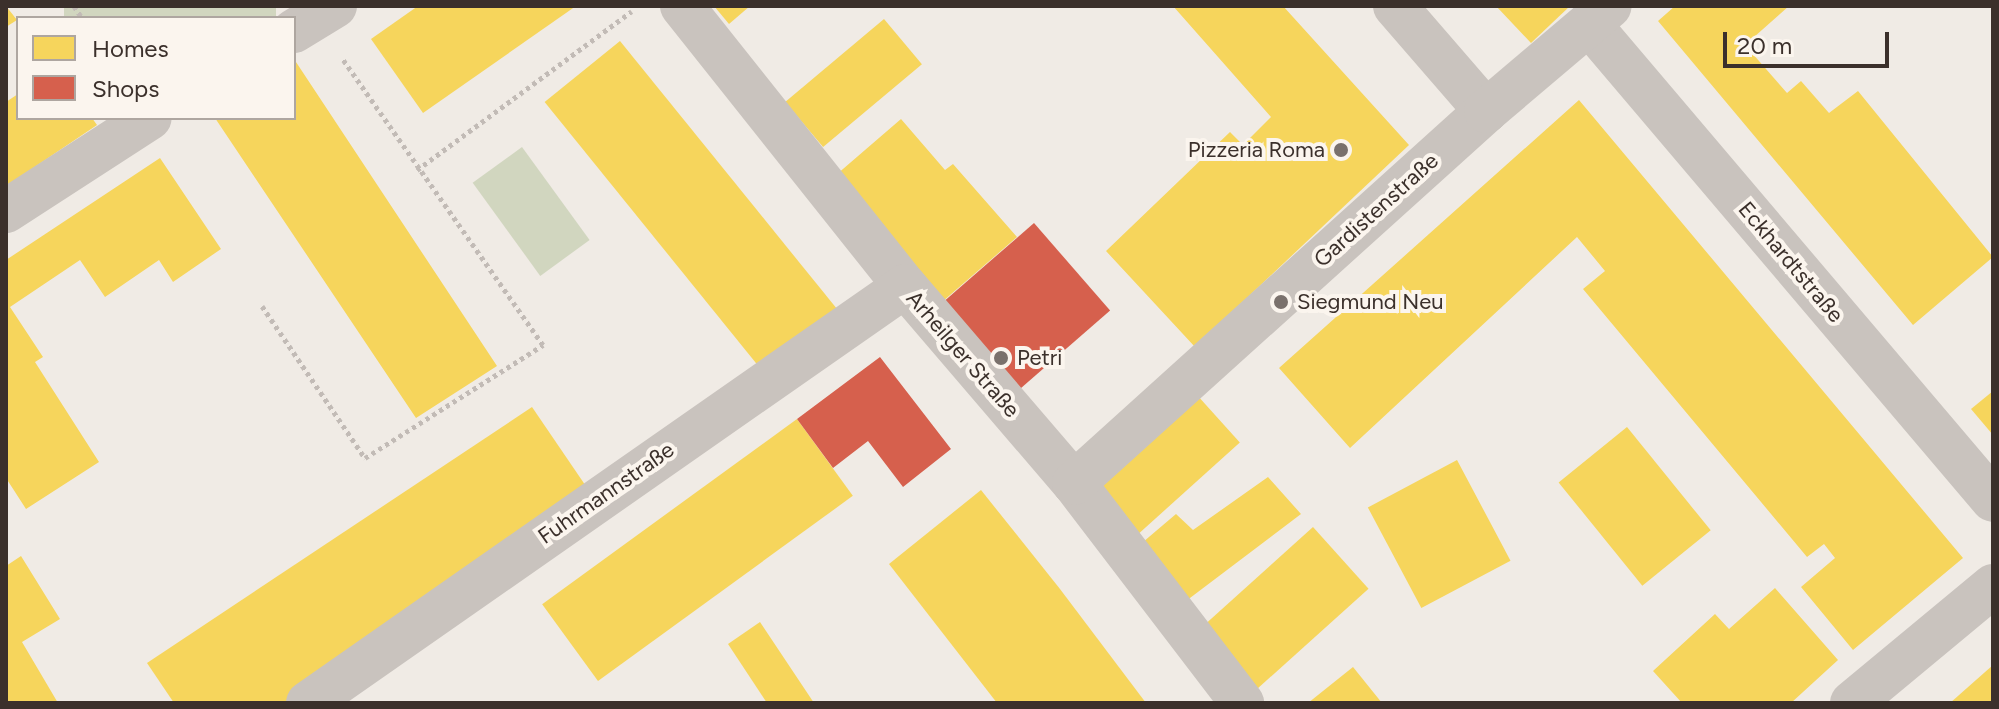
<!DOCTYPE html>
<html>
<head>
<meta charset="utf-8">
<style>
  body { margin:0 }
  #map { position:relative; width:1999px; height:709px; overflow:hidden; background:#f0ebe5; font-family:Figtree,sans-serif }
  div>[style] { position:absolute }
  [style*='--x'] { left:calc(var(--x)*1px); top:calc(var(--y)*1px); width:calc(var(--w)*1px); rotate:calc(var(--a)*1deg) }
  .green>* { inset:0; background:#d1d6bf; transform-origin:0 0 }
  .homes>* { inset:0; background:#f6d55c; transform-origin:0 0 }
  .shops>* { inset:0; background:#d6604d; transform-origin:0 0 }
  .path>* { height:5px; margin-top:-2.5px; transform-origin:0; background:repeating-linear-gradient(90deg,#c2bbb6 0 4px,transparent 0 8px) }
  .minor>* { height:44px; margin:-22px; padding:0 22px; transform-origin:22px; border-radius:22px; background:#c9c3be }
  .dots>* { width:22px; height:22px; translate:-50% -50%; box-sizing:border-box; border:4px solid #fbf5ee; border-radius:50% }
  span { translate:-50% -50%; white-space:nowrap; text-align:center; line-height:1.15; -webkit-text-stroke:8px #fbf5ee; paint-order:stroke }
  .poi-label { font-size:22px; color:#3b302b }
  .right { translate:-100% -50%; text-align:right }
  .left { translate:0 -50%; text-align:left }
  .street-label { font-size:22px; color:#3b302b }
  .frame { position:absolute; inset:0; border:8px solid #3b302b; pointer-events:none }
  .legend { position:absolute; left:16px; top:16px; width:280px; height:104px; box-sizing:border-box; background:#fbf5ee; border:2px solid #aea6a0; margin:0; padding:10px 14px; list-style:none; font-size:24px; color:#3b302b }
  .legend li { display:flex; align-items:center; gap:16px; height:40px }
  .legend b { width:40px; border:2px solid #aea6a0 }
  .scale { position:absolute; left:1723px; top:32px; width:166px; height:36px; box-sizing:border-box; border:4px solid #3b302b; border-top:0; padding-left:10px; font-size:24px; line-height:28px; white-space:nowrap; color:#3b302b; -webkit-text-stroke:6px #fbf5ee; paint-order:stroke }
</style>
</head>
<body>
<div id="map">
  <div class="green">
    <i style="left:64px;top:6px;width:212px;height:15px"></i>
    <i style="left:522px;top:147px;width:115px;height:61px;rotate:54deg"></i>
  </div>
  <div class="homes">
    <i style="clip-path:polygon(6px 6px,17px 20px,6px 27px)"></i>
    <i style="clip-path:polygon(418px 6px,576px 6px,423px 113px,371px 39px)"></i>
    <i style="clip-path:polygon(714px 6px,750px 6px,729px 24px)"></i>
    <i style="clip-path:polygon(1173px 6px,1283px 6px,1409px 145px,1195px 347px,1106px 251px,1230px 132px,1243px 145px,1271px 117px)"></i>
    <i style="clip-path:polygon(1496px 6px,1570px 6px,1531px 43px)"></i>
    <i style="clip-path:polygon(1675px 6px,1789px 6px,1745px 45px,1787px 93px,1801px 81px,1829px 113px,1858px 91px,1993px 257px,1913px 325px,1658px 21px)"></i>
    <i style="left:884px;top:19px;width:59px;height:129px;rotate:50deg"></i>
    <i style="left:620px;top:41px;width:353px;height:97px;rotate:51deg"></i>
    <i style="clip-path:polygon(294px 59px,497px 366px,416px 418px,215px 118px,294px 118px)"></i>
    <i style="clip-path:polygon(18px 94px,18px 118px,92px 118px,97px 125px,8px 185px,6px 102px)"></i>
    <i style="clip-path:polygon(1579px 100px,1963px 558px,1853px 650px,1801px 587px,1835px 558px,1824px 544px,1807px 557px,1583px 289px,1605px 271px,1577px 237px,1350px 448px,1279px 368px)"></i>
    <i style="clip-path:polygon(901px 119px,945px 170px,953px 164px,1017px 237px,942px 302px,836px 175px)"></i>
    <i style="clip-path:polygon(160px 158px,221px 249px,173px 282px,159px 260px,105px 297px,80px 260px,10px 307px,43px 357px,35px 362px,99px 462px,26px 509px,6px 478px,6px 260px)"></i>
    <i style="clip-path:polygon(1993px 391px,1993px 435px,1971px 409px)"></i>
    <i style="left:1197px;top:395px;width:64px;height:137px;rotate:48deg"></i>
    <i style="clip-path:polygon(532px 407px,594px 498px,286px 703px,174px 703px,147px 663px)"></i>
    <i style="left:797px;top:419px;width:95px;height:315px;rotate:54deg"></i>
    <i style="left:1627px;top:427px;width:133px;height:88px;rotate:51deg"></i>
    <i style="left:1457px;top:460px;width:114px;height:101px;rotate:62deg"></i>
    <i style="clip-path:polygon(1268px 477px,1301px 514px,1186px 601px,1136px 548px,1176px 514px,1193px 530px)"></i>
    <i style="clip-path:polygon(981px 490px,1060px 589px,1146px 703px,997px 703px,889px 564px)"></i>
    <i style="left:1313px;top:527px;width:83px;height:153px;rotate:48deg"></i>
    <i style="clip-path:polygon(21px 556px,60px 619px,22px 642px,58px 703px,6px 703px,6px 566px)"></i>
    <i style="clip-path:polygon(1775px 588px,1838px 660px,1791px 703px,1682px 703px,1653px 671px,1715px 614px,1729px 629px)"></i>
    <i style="clip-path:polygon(760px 622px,814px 703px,767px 703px,728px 644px)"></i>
    <i style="clip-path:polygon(1993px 665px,1993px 703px,1950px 703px)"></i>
    <i style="clip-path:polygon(1353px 667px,1382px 703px,1308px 703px)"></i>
  </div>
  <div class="shops">
    <i style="left:1034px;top:223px;width:116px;height:121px;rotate:49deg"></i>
    <i style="clip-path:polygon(880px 357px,951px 449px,903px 487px,868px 441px,833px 468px,797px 419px)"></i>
  </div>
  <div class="path">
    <i style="--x:74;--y:6;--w:14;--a:56"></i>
    <i style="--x:417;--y:170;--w:267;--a:-36.5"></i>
    <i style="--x:262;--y:306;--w:184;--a:55.9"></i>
    <i style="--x:365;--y:458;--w:211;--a:-32.4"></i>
    <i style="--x:543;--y:345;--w:349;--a:-125"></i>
  </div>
  <div class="minor">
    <i style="--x:682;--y:6;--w:358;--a:51.5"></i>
    <i style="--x:905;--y:286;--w:260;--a:49.4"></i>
    <i style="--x:1074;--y:483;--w:277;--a:52.6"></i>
    <i style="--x:1395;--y:6;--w:139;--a:49.1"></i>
    <i style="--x:1589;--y:24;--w:624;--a:49.68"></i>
    <i style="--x:294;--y:31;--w:48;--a:-31.4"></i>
    <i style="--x:6;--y:211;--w:171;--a:-32.9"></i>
    <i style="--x:1074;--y:483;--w:555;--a:-42.08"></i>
    <i style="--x:1486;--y:111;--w:162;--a:-40.3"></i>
    <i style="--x:308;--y:703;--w:728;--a:-34.93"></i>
    <i style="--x:1852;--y:703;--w:183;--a:-39.7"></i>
  </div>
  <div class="dots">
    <i style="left:1341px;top:150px;background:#7a716c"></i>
    <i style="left:1281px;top:302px;background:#7a716c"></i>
    <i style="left:1001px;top:358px;background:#7a716c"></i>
  </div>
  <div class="poi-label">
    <span class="right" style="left:1325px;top:150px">Pizzeria Roma</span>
    <span class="left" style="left:1297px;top:302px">Siegmund Neu</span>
    <span class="left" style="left:1017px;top:358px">Petri</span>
  </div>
  <div class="street-label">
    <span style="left:1376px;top:210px;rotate:-42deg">Gardistenstraße</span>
    <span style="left:1791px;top:262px;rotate:50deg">Eckhardtstraße</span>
    <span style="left:963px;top:354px;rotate:49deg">Arheilger Straße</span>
    <span style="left:606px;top:493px;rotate:-35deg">Fuhrmannstraße</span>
  </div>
  <div class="frame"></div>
  <ul class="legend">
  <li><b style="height:22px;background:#f6d55c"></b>Homes</li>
  <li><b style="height:22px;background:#d6604d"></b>Shops</li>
  </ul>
  <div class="scale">20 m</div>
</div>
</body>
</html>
